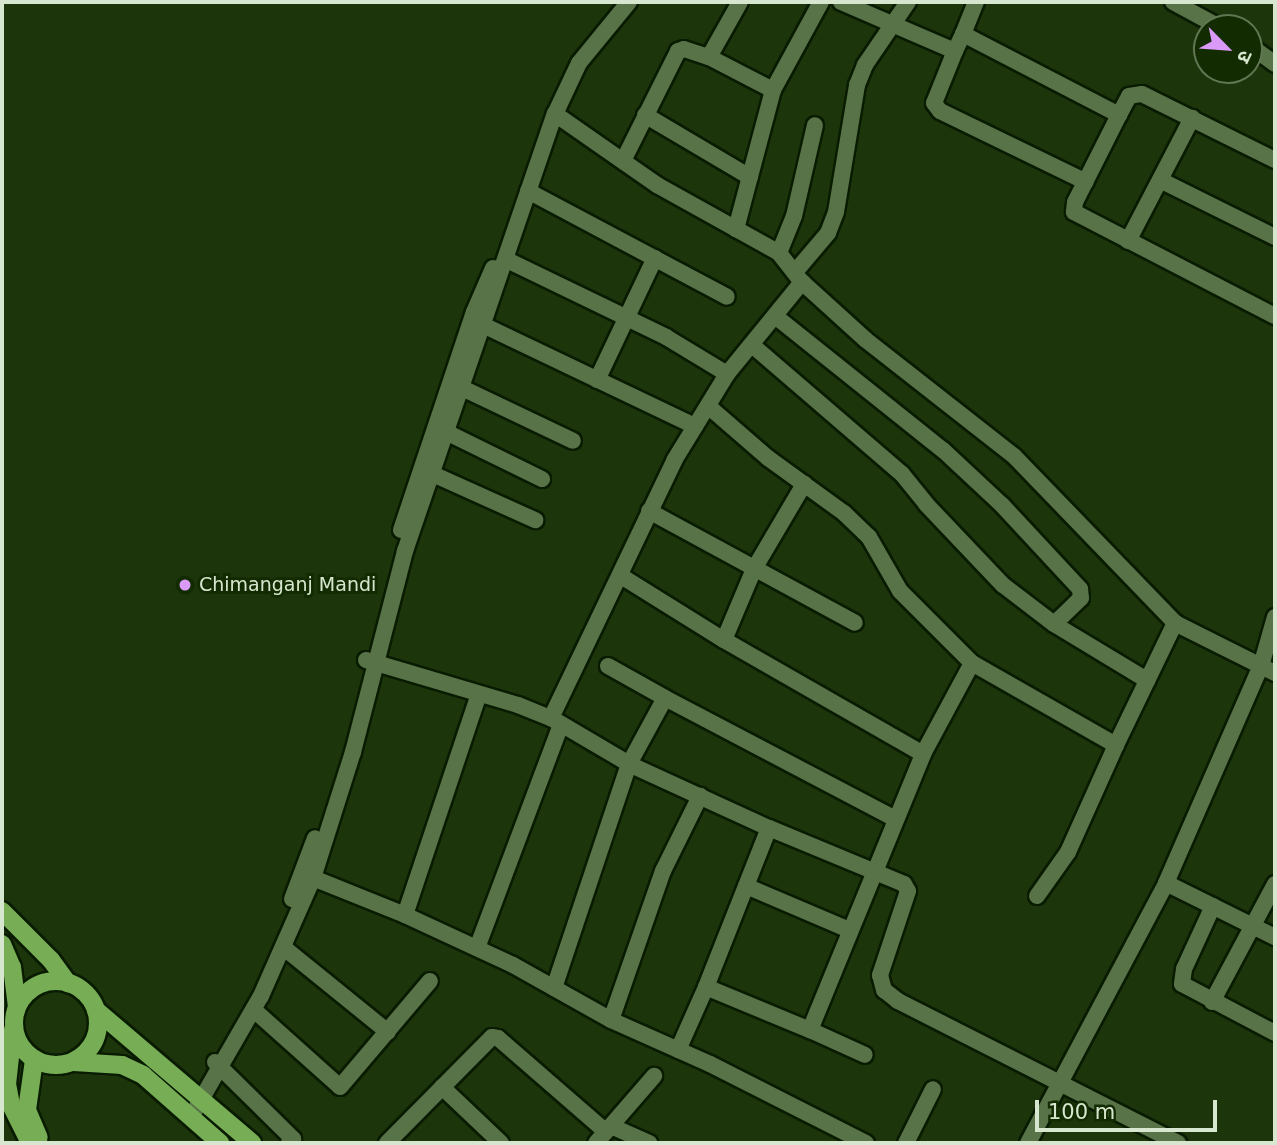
<!DOCTYPE html>
<html>
<head>
<meta charset="utf-8">
<style>
  body { margin:0 }
  #map { position:relative; width:1277px; height:1145px; overflow:hidden; background:#1d350b; font-family:"DejaVu Sans","Noto Sans Devanagari",sans-serif }
  div>[style] { position:absolute }
  [style*='--x'] { left:calc(var(--x)*1px); top:calc(var(--y)*1px); width:calc(var(--w)*1px); rotate:calc(var(--a)*1deg) }
  .roads { filter:drop-shadow(2px 0 #091b00) drop-shadow(-2px 0 #091b00) drop-shadow(0 2px #091b00) drop-shadow(0 -2px #091b00) }
  .minor>* { height:16px; margin:-8px; padding:0 8px; transform-origin:8px; border-radius:8px; background:#587348 }
  .major>* { height:18px; margin:-9px; padding:0 9px; transform-origin:9px; border-radius:9px; background:#77ad55 }
  .major>.ring { margin:-9px; padding:0; box-sizing:content-box; background:none; border:18px solid #77ad55; border-radius:50% }
  .dots>* { width:19px; height:19px; translate:-50% -50%; box-sizing:border-box; border:4px solid #132b01; border-radius:50% }
  span { translate:-50% -50%; white-space:nowrap; text-align:center; line-height:1.15; -webkit-text-stroke:6px #132b01; paint-order:stroke }
  .poi-label { font-size:19px; color:#d7e7cf }
  .left { translate:0 -50%; text-align:left }
  .frame { position:absolute; inset:0; border:4px solid #d7e7cf; pointer-events:none }
  .north { position:absolute; left:1193px; top:14px; width:70px; height:70px; box-sizing:border-box; background:#132b01; border:2px solid #617653; border-radius:50%; rotate:115deg; font-size:19px; font-weight:700; line-height:28px; text-align:center; color:#d7e7cf }
  .north::after { content:''; display:block; margin:auto; width:24px; height:32px; background:#da9af7; clip-path:polygon(50% 0,100% 100%,50% 72%,0 100%) }
  .scale { position:absolute; left:1035px; top:1100px; width:182px; height:32px; box-sizing:border-box; border:4px solid #d7e7cf; border-top:0; padding-left:9px; font-size:21px; line-height:24px; white-space:nowrap; color:#d7e7cf; -webkit-text-stroke:5px #132b01; paint-order:stroke }
</style>
</head>
<body>
<div id="map">
  <div class="roads">
    <div class="minor">
      <i style="--x:841;--y:2;--w:124;--a:23.3"></i>
      <i style="--x:955;--y:51;--w:19;--a:-65"></i>
      <i style="--x:963;--y:34;--w:176;--a:27.4"></i>
      <i style="--x:1119;--y:115;--w:97;--a:116.8"></i>
      <i style="--x:1075;--y:202;--w:10;--a:96"></i>
      <i style="--x:1074;--y:212;--w:226;--a:27.4"></i>
      <i style="--x:1173;--y:2;--w:55;--a:28.4"></i>
      <i style="--x:963;--y:34;--w:35;--a:-68"></i>
      <i style="--x:1249;--y:45;--w:32;--a:36"></i>
      <i style="--x:955;--y:51;--w:56;--a:112"></i>
      <i style="--x:934;--y:103;--w:10;--a:53"></i>
      <i style="--x:940;--y:111;--w:162;--a:25.9"></i>
      <i style="--x:709;--y:57;--w:63;--a:-60.6"></i>
      <i style="--x:773;--y:90;--w:100;--a:-61.4"></i>
      <i style="--x:555;--y:114;--w:124;--a:34.8"></i>
      <i style="--x:657;--y:185;--w:140;--a:29.1"></i>
      <i style="--x:779;--y:253;--w:37;--a:52"></i>
      <i style="--x:802;--y:282;--w:86;--a:42.2"></i>
      <i style="--x:866;--y:340;--w:188;--a:38.1"></i>
      <i style="--x:1014;--y:456;--w:232;--a:46"></i>
      <i style="--x:1175;--y:623;--w:112;--a:26.6"></i>
      <i style="--x:645;--y:115;--w:122;--a:30.6"></i>
      <i style="--x:1119;--y:115;--w:21;--a:-62"></i>
      <i style="--x:1129;--y:96;--w:13;--a:-9"></i>
      <i style="--x:1142;--y:94;--w:148;--a:26.4"></i>
      <i style="--x:623;--y:161;--w:123;--a:-63.4"></i>
      <i style="--x:678;--y:51;--w:6;--a:-18"></i>
      <i style="--x:684;--y:49;--w:26;--a:18"></i>
      <i style="--x:709;--y:57;--w:72;--a:27.3"></i>
      <i style="--x:773;--y:90;--w:144;--a:104.9"></i>
      <i style="--x:1160;--y:180;--w:128;--a:26.4"></i>
      <i style="--x:528;--y:191;--w:225;--a:28"></i>
      <i style="--x:1128;--y:241;--w:139;--a:-62.5"></i>
      <i style="--x:779;--y:253;--w:40;--a:-68"></i>
      <i style="--x:794;--y:216;--w:93;--a:-77"></i>
      <i style="--x:507;--y:260;--w:177;--a:25.8"></i>
      <i style="--x:666;--y:337;--w:71;--a:31.2"></i>
      <i style="--x:795;--y:272;--w:51;--a:-49.8"></i>
      <i style="--x:828;--y:233;--w:22;--a:-69"></i>
      <i style="--x:836;--y:212;--w:129;--a:-80.6"></i>
      <i style="--x:857;--y:85;--w:22;--a:-68"></i>
      <i style="--x:865;--y:65;--w:76;--a:-55.7"></i>
      <i style="--x:775;--y:316;--w:215;--a:38.6"></i>
      <i style="--x:943;--y:450;--w:81;--a:43"></i>
      <i style="--x:1002;--y:505;--w:115;--a:47.1"></i>
      <i style="--x:1080;--y:589;--w:9;--a:84"></i>
      <i style="--x:1081;--y:598;--w:37;--a:136"></i>
      <i style="--x:483;--y:325;--w:235;--a:25.5"></i>
      <i style="--x:752;--y:345;--w:198;--a:40.7"></i>
      <i style="--x:902;--y:474;--w:38;--a:51"></i>
      <i style="--x:926;--y:504;--w:112;--a:46.5"></i>
      <i style="--x:1003;--y:585;--w:64;--a:37.4"></i>
      <i style="--x:1054;--y:624;--w:109;--a:31.1"></i>
      <i style="--x:597;--y:380;--w:135;--a:-64.6"></i>
      <i style="--x:460;--y:387;--w:125;--a:25.5"></i>
      <i style="--x:708;--y:406;--w:79;--a:40.9"></i>
      <i style="--x:768;--y:458;--w:94;--a:35.9"></i>
      <i style="--x:844;--y:513;--w:35;--a:44"></i>
      <i style="--x:869;--y:537;--w:62;--a:60.1"></i>
      <i style="--x:900;--y:591;--w:102;--a:45"></i>
      <i style="--x:972;--y:663;--w:166;--a:29.7"></i>
      <i style="--x:1116;--y:745;--w:136;--a:-64.2"></i>
      <i style="--x:446;--y:432;--w:107;--a:26.1"></i>
      <i style="--x:426;--y:471;--w:120;--a:24.2"></i>
      <i style="--x:649;--y:511;--w:234;--a:28.5"></i>
      <i style="--x:401;--y:530;--w:230;--a:-71.5"></i>
      <i style="--x:474;--y:312;--w:48;--a:-66.6"></i>
      <i style="--x:621;--y:576;--w:121;--a:31.9"></i>
      <i style="--x:724;--y:640;--w:229;--a:29.8"></i>
      <i style="--x:724;--y:640;--w:77;--a:-67.1"></i>
      <i style="--x:754;--y:569;--w:99;--a:-59.5"></i>
      <i style="--x:366;--y:660;--w:159;--a:16.5"></i>
      <i style="--x:518;--y:705;--w:35;--a:22"></i>
      <i style="--x:551;--y:718;--w:91;--a:30.5"></i>
      <i style="--x:629;--y:764;--w:154;--a:24.6"></i>
      <i style="--x:769;--y:828;--w:146;--a:22.5"></i>
      <i style="--x:904;--y:884;--w:8;--a:60"></i>
      <i style="--x:908;--y:891;--w:89;--a:108.4"></i>
      <i style="--x:880;--y:975;--w:16;--a:75"></i>
      <i style="--x:884;--y:990;--w:18;--a:38"></i>
      <i style="--x:898;--y:1001;--w:314;--a:26.9"></i>
      <i style="--x:608;--y:666;--w:65;--a:29.3"></i>
      <i style="--x:551;--y:718;--w:287;--a:-64.4"></i>
      <i style="--x:675;--y:459;--w:100;--a:-58.5"></i>
      <i style="--x:727;--y:374;--w:119;--a:-50.8"></i>
      <i style="--x:313;--y:878;--w:99;--a:21.9"></i>
      <i style="--x:405;--y:915;--w:119;--a:24.8"></i>
      <i style="--x:513;--y:965;--w:112;--a:29.3"></i>
      <i style="--x:611;--y:1020;--w:108;--a:24"></i>
      <i style="--x:710;--y:1064;--w:175;--a:26.9"></i>
      <i style="--x:1166;--y:883;--w:122;--a:26.4"></i>
      <i style="--x:746;--y:886;--w:112;--a:23.1"></i>
      <i style="--x:1037;--y:896;--w:54;--a:-54.8"></i>
      <i style="--x:1068;--y:852;--w:117;--a:-65.8"></i>
      <i style="--x:292;--y:899;--w:65;--a:-69.3"></i>
      <i style="--x:1213;--y:906;--w:69;--a:114.7"></i>
      <i style="--x:1184;--y:969;--w:15;--a:98"></i>
      <i style="--x:1182;--y:984;--w:105;--a:27.8"></i>
      <i style="--x:405;--y:915;--w:233;--a:-71.5"></i>
      <i style="--x:283;--y:947;--w:135;--a:39"></i>
      <i style="--x:477;--y:948;--w:239;--a:-69.4"></i>
      <i style="--x:706;--y:987;--w:171;--a:-68.4"></i>
      <i style="--x:554;--y:988;--w:236;--a:-71.5"></i>
      <i style="--x:629;--y:764;--w:75;--a:-61.4"></i>
      <i style="--x:665;--y:698;--w:260;--a:27.7"></i>
      <i style="--x:1212;--y:1002;--w:134;--a:-61.9"></i>
      <i style="--x:254;--y:1010;--w:115;--a:41.8"></i>
      <i style="--x:340;--y:1087;--w:139;--a:-49.7"></i>
      <i style="--x:611;--y:1020;--w:158;--a:-70.8"></i>
      <i style="--x:663;--y:871;--w:84;--a:-63.7"></i>
      <i style="--x:810;--y:1030;--w:60;--a:24.4"></i>
      <i style="--x:678;--y:1050;--w:69;--a:-66"></i>
      <i style="--x:706;--y:987;--w:113;--a:22.5"></i>
      <i style="--x:810;--y:1030;--w:298;--a:-67.7"></i>
      <i style="--x:923;--y:754;--w:103;--a:-61.7"></i>
      <i style="--x:215;--y:1062;--w:110;--a:44.6"></i>
      <i style="--x:293;--y:1139;--w:6;--a:135"></i>
      <i style="--x:442;--y:1087;--w:81;--a:43.5"></i>
      <i style="--x:191;--y:1117;--w:140;--a:-60"></i>
      <i style="--x:261;--y:996;--w:129;--a:-66.2"></i>
      <i style="--x:313;--y:878;--w:132;--a:-72.4"></i>
      <i style="--x:353;--y:752;--w:208;--a:-75.5"></i>
      <i style="--x:405;--y:551;--w:462;--a:-71.1"></i>
      <i style="--x:555;--y:114;--w:56;--a:-64.8"></i>
      <i style="--x:579;--y:63;--w:79;--a:-50.7"></i>
      <i style="--x:611;--y:1126;--w:42;--a:24.1"></i>
      <i style="--x:387;--y:1143;--w:149;--a:-45.3"></i>
      <i style="--x:492;--y:1037;--w:6;--a:9"></i>
      <i style="--x:498;--y:1038;--w:143;--a:41"></i>
      <i style="--x:596;--y:1143;--w:89;--a:-49.1"></i>
      <i style="--x:906;--y:1143;--w:60;--a:-63.4"></i>
      <i style="--x:1028;--y:1143;--w:294;--a:-62"></i>
      <i style="--x:1166;--y:883;--w:237;--a:-66.4"></i>
      <i style="--x:1261;--y:666;--w:51;--a:-74.1"></i>
    </div>
    <div class="major">
      <i style="--x:2;--y:911;--w:69;--a:45"></i>
      <i style="--x:51;--y:960;--w:29;--a:54"></i>
      <i style="--x:2;--y:944;--w:25;--a:67"></i>
      <i style="--x:12;--y:967;--w:40;--a:82.9"></i>
      <i class="ring" style="left:14px;top:981px;width:66px;height:66px"></i>
      <i style="--x:96;--y:1010;--w:205;--a:40.4"></i>
      <i style="--x:13;--y:1030;--w:54;--a:96.3"></i>
      <i style="--x:7;--y:1084;--w:21;--a:79"></i>
      <i style="--x:11;--y:1105;--w:42;--a:63.4"></i>
      <i style="--x:34;--y:1060;--w:50;--a:98"></i>
      <i style="--x:27;--y:1110;--w:30;--a:67"></i>
      <i style="--x:74;--y:1062;--w:48;--a:3.6"></i>
      <i style="--x:122;--y:1065;--w:23;--a:25"></i>
      <i style="--x:143;--y:1075;--w:103;--a:41.4"></i>
    </div>
  </div>
  <div class="dots">
    <i style="left:185px;top:585px;background:#da9af7"></i>
  </div>
  <div class="poi-label">
    <span class="left" style="left:199px;top:585px">Chimanganj Mandi</span>
  </div>
  <div class="frame"></div>
  <div class="north">उ</div>
  <div class="scale">100 m</div>
</div>
</body>
</html>
